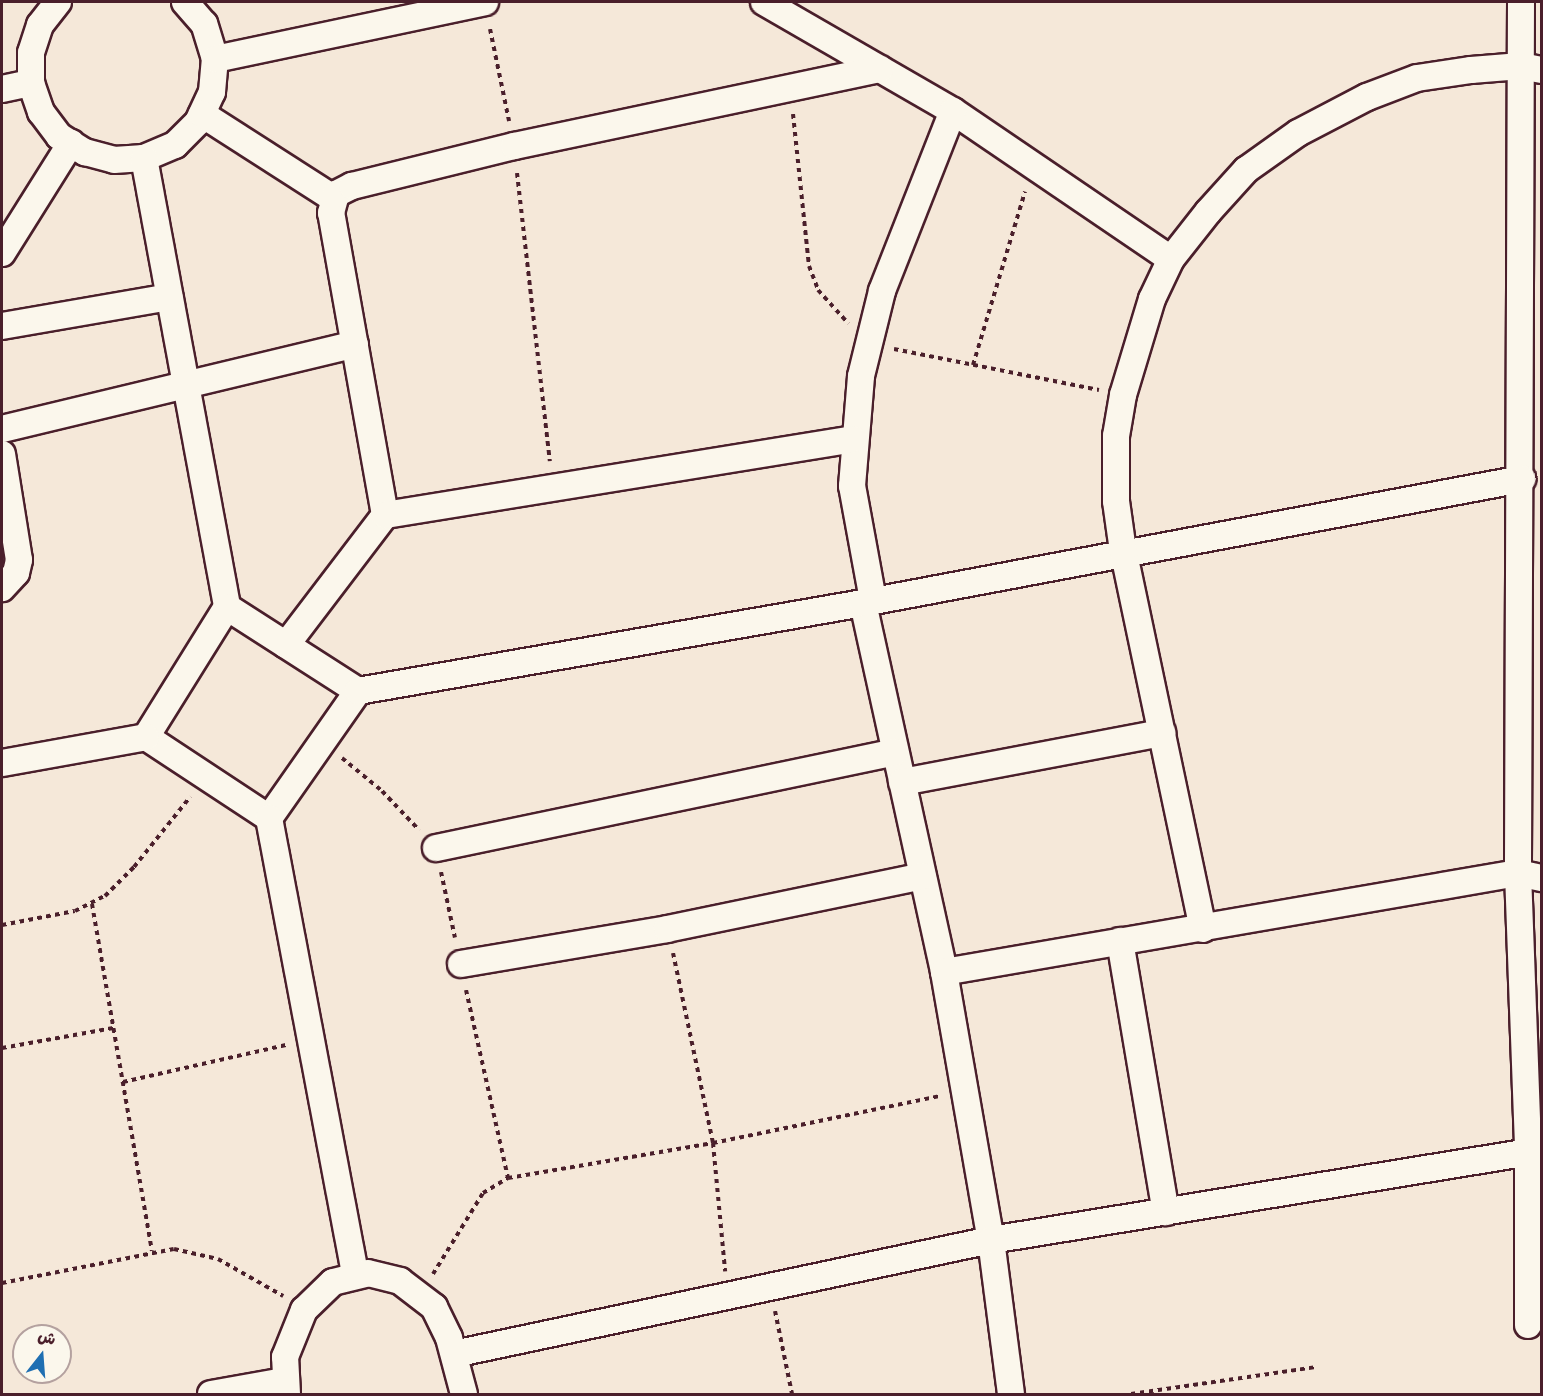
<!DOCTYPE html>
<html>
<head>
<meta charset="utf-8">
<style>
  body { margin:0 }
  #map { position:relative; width:1543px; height:1396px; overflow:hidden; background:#f5e8d9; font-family:Mynerve,"Playpen Sans Arabic",sans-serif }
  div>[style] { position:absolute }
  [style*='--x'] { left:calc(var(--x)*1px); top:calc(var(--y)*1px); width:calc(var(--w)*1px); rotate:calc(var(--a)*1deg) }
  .path>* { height:4px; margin-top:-2px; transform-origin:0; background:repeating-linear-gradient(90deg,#4a1f2b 0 4.5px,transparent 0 9px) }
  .roads { filter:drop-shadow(2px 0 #4a1f2b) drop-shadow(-2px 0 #4a1f2b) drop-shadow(0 2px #4a1f2b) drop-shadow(0 -2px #4a1f2b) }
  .street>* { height:26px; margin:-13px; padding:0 13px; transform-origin:13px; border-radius:13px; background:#fbf7ec }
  span { translate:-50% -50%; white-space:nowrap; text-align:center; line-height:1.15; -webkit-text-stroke:4.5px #fbf7ec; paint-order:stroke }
  .frame { position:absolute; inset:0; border:3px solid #4a1f2b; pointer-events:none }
  .north { position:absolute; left:12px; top:1324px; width:60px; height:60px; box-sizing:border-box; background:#fbf7ec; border:2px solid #b4a19f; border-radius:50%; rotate:17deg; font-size:16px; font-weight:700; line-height:24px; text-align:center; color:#4a1f2b }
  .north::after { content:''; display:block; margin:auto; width:21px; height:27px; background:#1f6fb2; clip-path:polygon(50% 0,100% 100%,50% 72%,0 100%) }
</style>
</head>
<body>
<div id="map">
  <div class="path">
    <i style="--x:490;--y:29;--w:94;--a:78.3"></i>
    <i style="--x:793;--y:114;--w:153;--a:84"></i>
    <i style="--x:809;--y:266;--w:26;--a:69"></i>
    <i style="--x:818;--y:290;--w:45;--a:47.7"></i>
    <i style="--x:517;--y:173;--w:290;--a:83.5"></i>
    <i style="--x:894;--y:349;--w:209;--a:11.3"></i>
    <i style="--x:973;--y:365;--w:181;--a:-73.3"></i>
    <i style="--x:342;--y:758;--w:52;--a:39.5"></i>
    <i style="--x:382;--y:791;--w:54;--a:46.5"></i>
    <i style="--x:441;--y:872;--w:67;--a:78"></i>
    <i style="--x:92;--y:904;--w:352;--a:80.2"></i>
    <i style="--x:2;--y:925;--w:74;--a:-10.9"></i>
    <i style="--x:75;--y:911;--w:34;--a:-27"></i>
    <i style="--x:105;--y:896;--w:41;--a:-45"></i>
    <i style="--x:134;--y:867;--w:90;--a:-51.3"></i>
    <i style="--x:673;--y:953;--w:194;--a:78.1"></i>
    <i style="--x:713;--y:1143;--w:129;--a:84.6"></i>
    <i style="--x:466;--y:990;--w:193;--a:77.4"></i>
    <i style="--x:2;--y:1048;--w:113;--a:-10.2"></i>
    <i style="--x:123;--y:1082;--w:167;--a:-12.8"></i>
    <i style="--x:433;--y:1274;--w:95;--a:-58.3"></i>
    <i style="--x:483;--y:1193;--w:29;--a:-31"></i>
    <i style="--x:508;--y:1178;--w:208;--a:-9.7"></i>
    <i style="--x:713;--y:1143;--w:231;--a:-11.7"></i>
    <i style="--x:2;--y:1283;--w:175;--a:-11.2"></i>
    <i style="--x:174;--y:1249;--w:45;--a:12.8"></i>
    <i style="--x:218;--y:1259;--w:75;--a:29.6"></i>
    <i style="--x:775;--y:1311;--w:85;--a:78.4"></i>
    <i style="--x:1131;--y:1394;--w:188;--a:-8.3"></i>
  </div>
  <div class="roads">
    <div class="street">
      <i style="--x:58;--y:2;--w:29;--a:128"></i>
      <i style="--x:40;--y:25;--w:29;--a:108"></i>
      <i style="--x:31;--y:53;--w:30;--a:90"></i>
      <i style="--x:31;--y:83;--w:31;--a:71"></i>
      <i style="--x:41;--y:112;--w:30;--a:53"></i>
      <i style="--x:59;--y:136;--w:31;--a:32"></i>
      <i style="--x:85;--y:152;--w:30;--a:15"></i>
      <i style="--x:114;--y:160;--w:30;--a:-4"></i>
      <i style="--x:144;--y:158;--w:34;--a:-23"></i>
      <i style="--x:175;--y:145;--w:33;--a:-45"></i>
      <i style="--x:198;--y:122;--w:33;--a:-65"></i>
      <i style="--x:212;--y:92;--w:33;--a:-85"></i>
      <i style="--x:215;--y:59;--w:37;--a:-107"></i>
      <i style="--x:204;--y:24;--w:29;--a:-131"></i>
      <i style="--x:764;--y:2;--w:218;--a:30"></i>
      <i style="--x:953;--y:111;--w:263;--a:34.2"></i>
      <i style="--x:1521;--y:2;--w:871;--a:90.2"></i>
      <i style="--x:1518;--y:873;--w:279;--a:87.9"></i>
      <i style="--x:1528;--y:1152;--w:173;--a:90"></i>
      <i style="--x:215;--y:59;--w:276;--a:-11.9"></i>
      <i style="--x:2;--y:89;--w:30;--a:-12"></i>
      <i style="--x:202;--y:114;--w:156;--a:32.7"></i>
      <i style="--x:144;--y:158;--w:457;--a:79.5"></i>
      <i style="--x:2;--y:253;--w:130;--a:-57.9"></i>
      <i style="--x:2;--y:326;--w:170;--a:-9.8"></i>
      <i style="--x:2;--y:429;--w:363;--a:-13.5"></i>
      <i style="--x:2;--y:454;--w:107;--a:80.9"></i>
      <i style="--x:19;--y:560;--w:13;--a:103"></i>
      <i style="--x:16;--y:573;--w:21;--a:133"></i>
      <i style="--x:385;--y:515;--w:307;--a:-100.1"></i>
      <i style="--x:331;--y:213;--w:20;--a:-75"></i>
      <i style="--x:336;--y:194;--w:18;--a:-27"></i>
      <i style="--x:352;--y:186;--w:167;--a:-13.9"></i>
      <i style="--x:514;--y:146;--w:374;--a:-11.9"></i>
      <i style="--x:873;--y:600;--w:116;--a:-100.4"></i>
      <i style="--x:852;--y:486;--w:110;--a:-85.3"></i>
      <i style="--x:861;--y:376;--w:88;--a:-76.1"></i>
      <i style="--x:882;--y:291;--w:193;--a:-68.5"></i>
      <i style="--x:863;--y:603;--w:378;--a:77.6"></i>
      <i style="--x:944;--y:972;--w:272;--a:80.1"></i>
      <i style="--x:991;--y:1240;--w:155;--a:82.6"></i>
      <i style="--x:286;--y:645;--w:163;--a:-52.7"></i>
      <i style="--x:385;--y:515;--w:474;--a:-9.2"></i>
      <i style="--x:358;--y:691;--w:155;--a:125"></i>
      <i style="--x:269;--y:818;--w:147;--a:-146.6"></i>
      <i style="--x:146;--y:737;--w:153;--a:-58.1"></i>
      <i style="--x:227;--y:607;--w:156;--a:32.7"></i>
      <i style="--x:358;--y:691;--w:513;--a:-9.88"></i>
      <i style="--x:863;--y:603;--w:671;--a:-10.66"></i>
      <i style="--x:2;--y:763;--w:146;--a:-10.2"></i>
      <i style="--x:902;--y:782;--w:265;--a:-10.7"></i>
      <i style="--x:269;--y:818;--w:463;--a:79.3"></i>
      <i style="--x:436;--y:848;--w:469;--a:-11.8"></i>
      <i style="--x:1203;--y:929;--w:386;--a:-101.9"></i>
      <i style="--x:1123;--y:551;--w:50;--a:-98"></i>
      <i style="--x:1116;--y:501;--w:65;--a:-90"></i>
      <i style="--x:1116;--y:436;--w:42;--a:-80.3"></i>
      <i style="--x:1123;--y:395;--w:100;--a:-73.2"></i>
      <i style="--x:1152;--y:299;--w:44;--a:-64.6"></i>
      <i style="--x:1171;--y:259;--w:60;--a:-51.8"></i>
      <i style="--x:1208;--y:212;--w:57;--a:-47.9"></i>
      <i style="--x:1246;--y:170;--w:64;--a:-35.4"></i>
      <i style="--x:1298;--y:133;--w:78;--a:-27.6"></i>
      <i style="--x:1367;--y:97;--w:53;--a:-20.8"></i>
      <i style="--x:1417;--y:78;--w:55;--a:-8.4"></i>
      <i style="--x:1471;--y:70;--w:50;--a:-4.6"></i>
      <i style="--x:1521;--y:66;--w:21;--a:11"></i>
      <i style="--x:1120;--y:941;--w:275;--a:80.4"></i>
      <i style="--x:461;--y:964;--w:209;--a:-9.6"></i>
      <i style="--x:667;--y:929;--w:261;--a:-11.7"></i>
      <i style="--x:944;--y:972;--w:582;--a:-9.79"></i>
      <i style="--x:1518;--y:873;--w:25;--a:12"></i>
      <i style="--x:454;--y:1354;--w:549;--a:-11.99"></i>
      <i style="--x:991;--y:1240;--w:558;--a:-9.28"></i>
      <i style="--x:211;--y:1394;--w:74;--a:-10.1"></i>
      <i style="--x:287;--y:1394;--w:37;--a:-93"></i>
      <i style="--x:285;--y:1357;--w:51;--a:-68"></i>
      <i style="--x:304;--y:1310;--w:40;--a:-44"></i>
      <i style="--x:333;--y:1282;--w:36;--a:-14"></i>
      <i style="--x:368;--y:1273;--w:33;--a:14"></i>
      <i style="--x:400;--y:1281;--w:43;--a:37.4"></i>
      <i style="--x:434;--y:1307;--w:34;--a:64"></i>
      <i style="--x:449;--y:1338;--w:58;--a:75"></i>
    </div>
  </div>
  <div class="frame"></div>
  <div class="north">ش</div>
</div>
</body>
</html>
